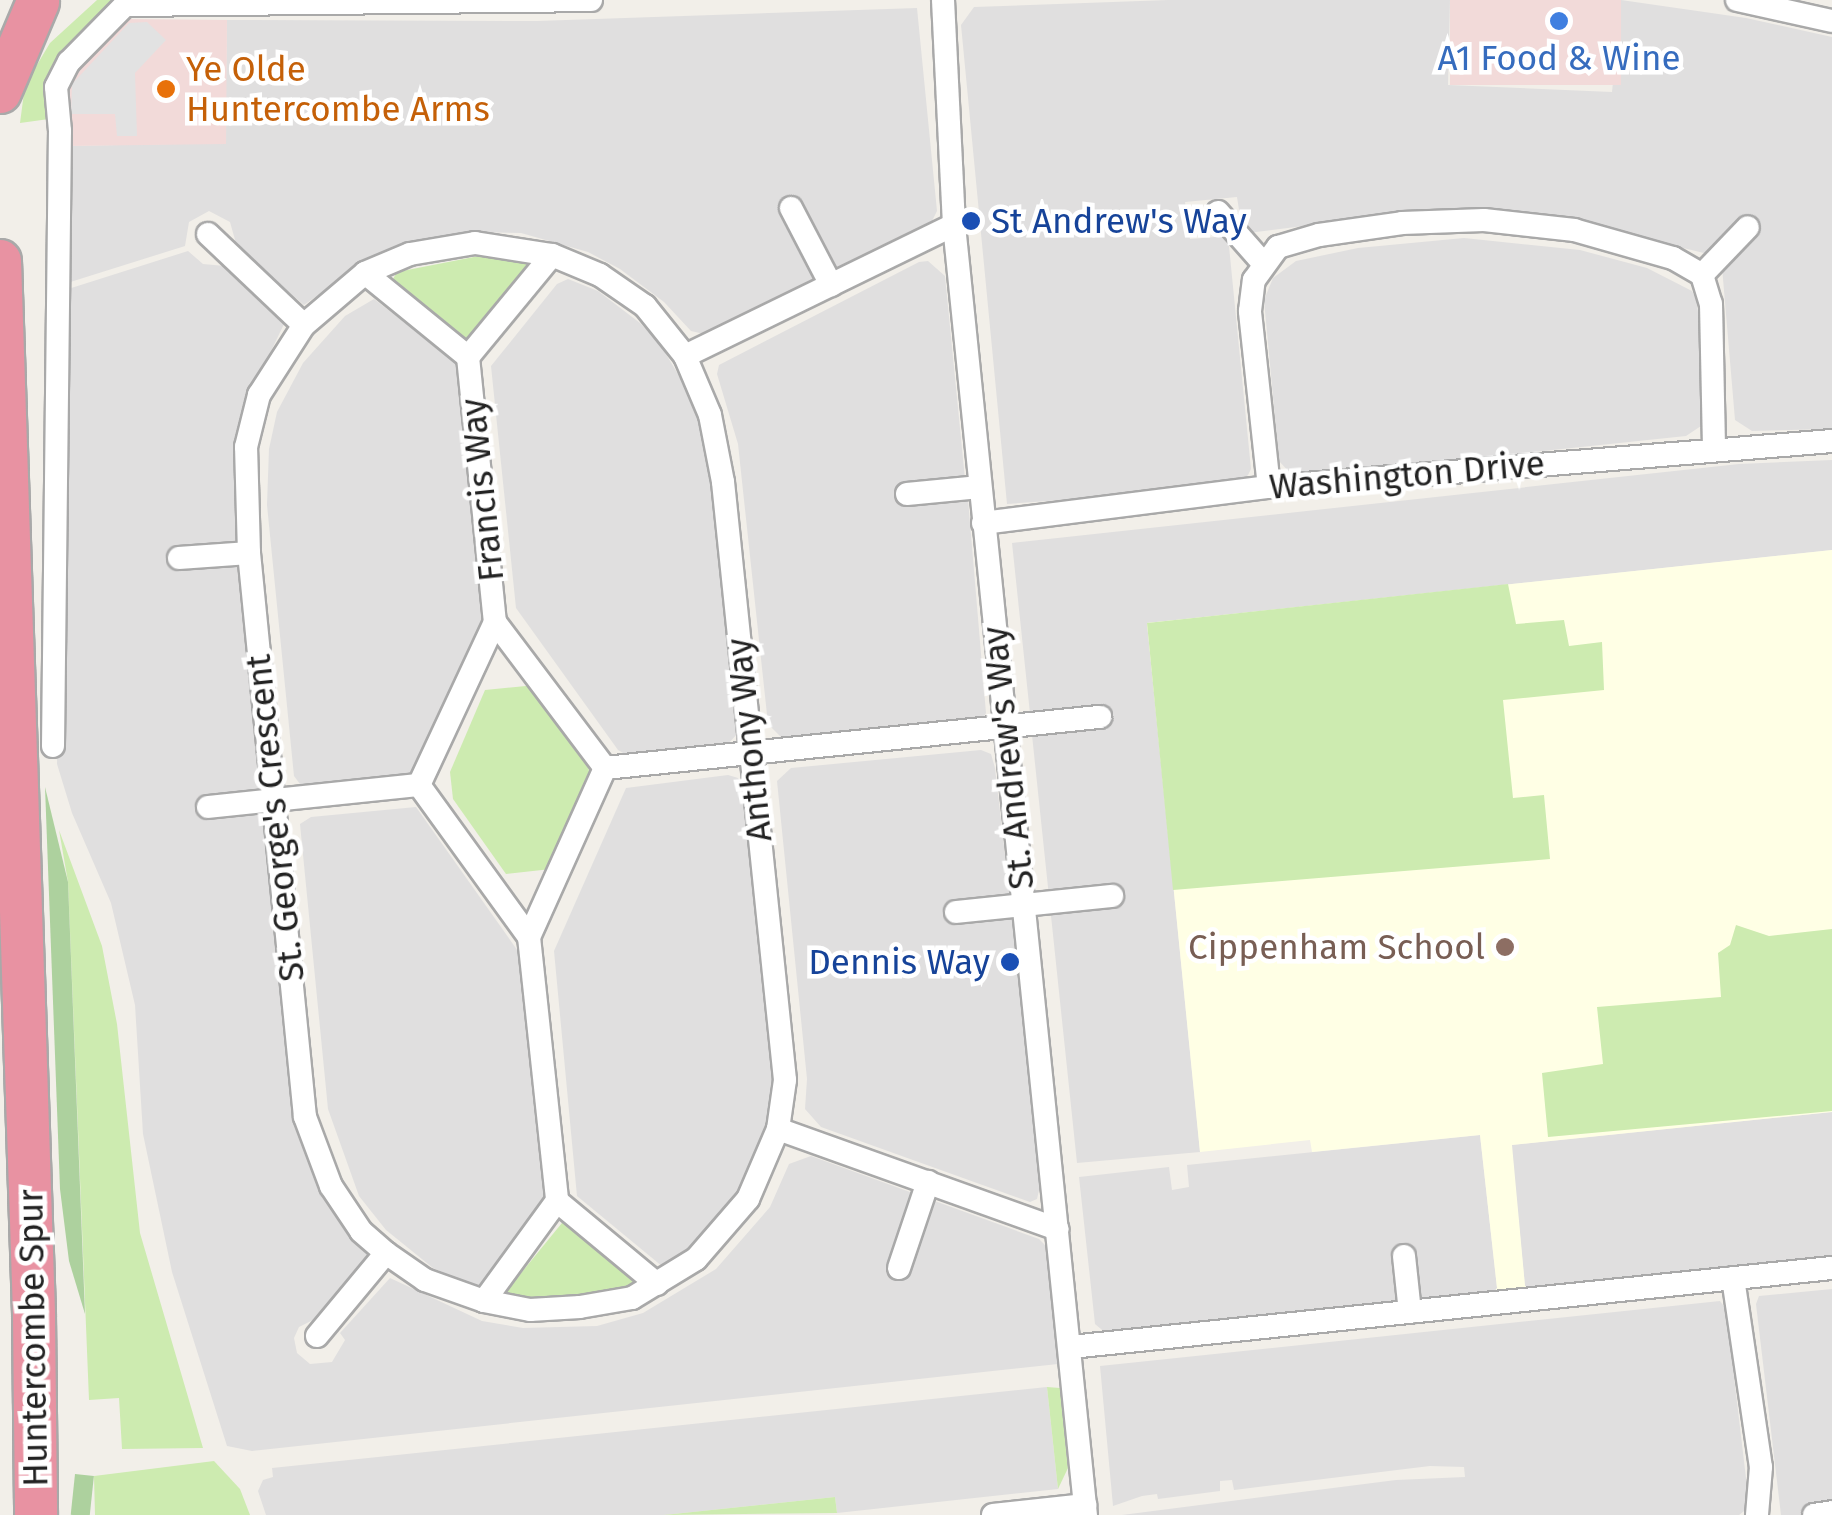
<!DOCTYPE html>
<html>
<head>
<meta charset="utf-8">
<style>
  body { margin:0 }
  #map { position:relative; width:1832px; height:1515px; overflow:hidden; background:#f2efe9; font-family:"Fira Sans",sans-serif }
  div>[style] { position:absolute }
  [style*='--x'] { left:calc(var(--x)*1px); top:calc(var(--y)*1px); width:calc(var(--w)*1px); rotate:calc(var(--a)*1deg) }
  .residential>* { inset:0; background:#e0dfdf }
  .commercial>* { inset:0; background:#f2dad9; transform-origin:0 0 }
  .education>* { inset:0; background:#ffffe5 }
  .grass>* { inset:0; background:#cdebb0 }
  .forest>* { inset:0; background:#add19e; transform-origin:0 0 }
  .parking>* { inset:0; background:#e2e2e2 }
  .roads { filter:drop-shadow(2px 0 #a9a9a9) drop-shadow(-2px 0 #a9a9a9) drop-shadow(0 2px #a9a9a9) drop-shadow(0 -2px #a9a9a9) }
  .minor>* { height:22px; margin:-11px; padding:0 11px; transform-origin:11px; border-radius:11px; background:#fff }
  .motorway>* { height:42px; margin:-21px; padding:0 21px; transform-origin:21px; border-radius:21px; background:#e892a2 }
  .dots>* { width:28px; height:28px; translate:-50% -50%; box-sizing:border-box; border:5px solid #fff; border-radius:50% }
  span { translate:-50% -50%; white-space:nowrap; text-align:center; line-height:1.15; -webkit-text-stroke:9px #fff; paint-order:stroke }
  .shop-label { font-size:35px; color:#366cbe }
  .food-label { font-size:35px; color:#c56008 }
  .left { translate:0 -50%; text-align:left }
  .transit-label { font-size:35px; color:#164399 }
  .right { translate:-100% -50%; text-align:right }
  .street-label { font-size:35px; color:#222 }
  .education-label { font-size:35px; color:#785e54 }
</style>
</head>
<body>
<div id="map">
  <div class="residential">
    <i style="clip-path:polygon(1168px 0,1450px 0,1448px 85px,1612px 92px,1621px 0,1746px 18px,1832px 37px,1832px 429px,1752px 431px,1735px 420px,1722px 267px,1716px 256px,1553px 216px,1505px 211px,1422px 211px,1248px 233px,1241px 223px,1237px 197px,1185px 202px,1190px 239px,1228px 236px,1251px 469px,1248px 475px,1241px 481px,1133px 495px,1007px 504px,961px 25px,974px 7px)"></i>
    <i style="clip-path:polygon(917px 8px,937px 211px,932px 221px,704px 334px,691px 331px,664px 302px,620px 269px,588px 252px,521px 233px,466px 232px,403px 245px,359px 266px,304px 305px,237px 247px,230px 222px,209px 211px,189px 222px,185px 246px,64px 284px,65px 146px,225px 143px,227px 20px,537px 21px)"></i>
    <i style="clip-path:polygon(1464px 238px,1580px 250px,1647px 268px,1692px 291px,1697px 301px,1703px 372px,1705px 415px,1701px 426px,1686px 436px,1304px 476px,1290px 473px,1279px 461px,1264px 300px,1273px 278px,1296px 261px,1358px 248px)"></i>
    <i style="clip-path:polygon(188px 251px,203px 264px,225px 266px,284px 324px,249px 397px,239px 432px,236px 504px,299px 1125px,324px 1193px,369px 1257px,321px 1316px,299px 1327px,294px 1338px,297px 1353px,310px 1364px,332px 1362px,345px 1340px,340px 1333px,390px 1278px,482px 1321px,523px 1328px,597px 1326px,643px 1313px,716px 1269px,770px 1207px,789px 1164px,811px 1156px,1039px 1239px,1045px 1245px,1058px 1364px,252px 1451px,227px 1446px,172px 1272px,143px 1134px,135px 1005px,111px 903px,72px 813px,57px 764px,65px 290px)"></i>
    <i style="clip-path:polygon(928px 261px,945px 276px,966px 489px,919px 501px,968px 499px,986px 713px,983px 718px,783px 739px,768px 724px,738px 444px,717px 374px,719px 365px,919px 262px)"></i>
    <i style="clip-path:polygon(568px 279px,598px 291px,640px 323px,660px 344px,694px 401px,710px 465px,739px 732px,727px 745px,625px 754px,618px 750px,516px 608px,491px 366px,557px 284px)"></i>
    <i style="clip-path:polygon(374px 299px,460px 365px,486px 614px,412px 775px,303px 788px,294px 776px,267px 505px,269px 449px,277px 412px,303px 363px,345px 316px)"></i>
    <i style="clip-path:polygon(1832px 460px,1832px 550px,1147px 623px,1200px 1152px,1077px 1163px,1032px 735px,1081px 730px,1083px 726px,1031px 723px,1012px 543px,1739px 464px)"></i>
    <i style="clip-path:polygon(981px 750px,991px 754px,995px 768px,1012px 915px,1040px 1186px,1037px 1199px,1030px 1202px,821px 1127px,805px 1109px,807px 1079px,777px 781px,791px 768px)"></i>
    <i style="clip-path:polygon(728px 775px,738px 778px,745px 789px,775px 1064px,769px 1128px,733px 1206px,678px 1261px,663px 1267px,577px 1196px,554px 951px,626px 788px)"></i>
    <i style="clip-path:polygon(416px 807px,520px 954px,548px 1198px,484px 1282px,476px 1287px,433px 1268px,386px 1230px,359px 1196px,328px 1109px,300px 824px,311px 817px)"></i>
    <i style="clip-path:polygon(1832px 1112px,1832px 1259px,1533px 1289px,1525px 1286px,1511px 1145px)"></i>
    <i style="clip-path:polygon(1480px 1135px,1497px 1288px,1493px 1294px,1108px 1335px,1095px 1324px,1079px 1177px,1169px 1167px,1172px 1190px,1189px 1187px,1187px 1165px)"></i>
    <i style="clip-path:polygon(1832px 1289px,1832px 1510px,1817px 1515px,1781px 1515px,1756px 1304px,1759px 1296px)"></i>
    <i style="clip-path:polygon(1720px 1301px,1726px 1309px,1748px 1495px,1748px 1508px,1739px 1515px,1122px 1515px,1396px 1480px,1465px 1477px,1464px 1467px,1430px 1466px,1234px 1490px,1232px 1480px,1220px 1481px,1220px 1491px,1158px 1499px,1157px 1494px,1142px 1496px,1113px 1506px,1100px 1366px)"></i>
    <i style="clip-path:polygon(1047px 1387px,1058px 1489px,837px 1513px,835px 1497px,664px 1515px,266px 1515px,258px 1491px,263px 1480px,273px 1477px,272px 1468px)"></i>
  </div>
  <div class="commercial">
    <i style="left:1450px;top:0;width:171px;height:85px"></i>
    <i style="clip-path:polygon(128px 19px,227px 20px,226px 144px,65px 146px,65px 85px)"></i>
  </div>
  <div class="education">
    <i style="clip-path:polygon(1832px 550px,1832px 1112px,1512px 1145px,1525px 1286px,1533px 1289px,1493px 1294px,1497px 1288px,1480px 1135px,1312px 1152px,1310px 1140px,1200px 1152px,1147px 623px)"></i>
  </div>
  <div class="grass">
    <i style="clip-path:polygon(97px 0,119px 0,71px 48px,49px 119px,20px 123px,25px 85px,50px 43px)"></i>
    <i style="clip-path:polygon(484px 255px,526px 259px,535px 268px,469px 343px,393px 279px,397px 272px)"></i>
    <i style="clip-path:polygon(1508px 584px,1516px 624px,1564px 620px,1569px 646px,1602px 642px,1604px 690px,1503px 700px,1513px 798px,1544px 795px,1550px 859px,1173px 890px,1147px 623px)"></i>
    <i style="clip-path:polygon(536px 685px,587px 757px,591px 786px,551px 869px,506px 874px,453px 799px,450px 772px,485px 690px)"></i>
    <i style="clip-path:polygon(59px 830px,102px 946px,117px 1024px,140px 1233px,203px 1448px,122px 1449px,119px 1398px,89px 1400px,68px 882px)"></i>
    <i style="clip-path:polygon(1736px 925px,1769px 936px,1832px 929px,1832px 1111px,1548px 1137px,1542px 1073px,1603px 1064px,1597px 1007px,1721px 997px,1718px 953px,1730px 945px)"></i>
    <i style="clip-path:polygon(566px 1218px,638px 1274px,637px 1285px,601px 1297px,550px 1303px,504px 1294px)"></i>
    <i style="clip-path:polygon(1047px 1387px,1060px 1388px,1068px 1468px,1058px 1489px)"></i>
    <i style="clip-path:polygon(214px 1461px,240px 1489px,250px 1515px,95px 1515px,94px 1476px)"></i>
    <i style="clip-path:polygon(835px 1497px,837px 1513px,664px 1515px)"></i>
  </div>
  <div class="forest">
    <i style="clip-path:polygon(45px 787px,68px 882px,85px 1314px,69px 1261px,60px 1189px)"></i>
    <i style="left:75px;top:1474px;width:19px;height:41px;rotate:6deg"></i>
  </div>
  <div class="parking">
    <i style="clip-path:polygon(147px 22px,166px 40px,135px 73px,137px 136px,117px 136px,115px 114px,71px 114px,72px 84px,129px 23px)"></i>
  </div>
  <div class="roads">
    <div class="minor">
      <i style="--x:943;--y:0;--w:225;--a:87.2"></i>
      <i style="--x:954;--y:225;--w:1297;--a:84.16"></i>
      <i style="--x:1737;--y:0;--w:97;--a:12.5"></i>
      <i style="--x:791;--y:208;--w:87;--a:62.5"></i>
      <i style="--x:1218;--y:212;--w:68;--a:48.6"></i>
      <i style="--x:208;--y:234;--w:132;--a:43.5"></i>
      <i style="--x:475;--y:243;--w:78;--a:8.9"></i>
      <i style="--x:552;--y:255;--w:52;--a:22.6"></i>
      <i style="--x:600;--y:275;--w:55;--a:34.6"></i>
      <i style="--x:645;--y:306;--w:64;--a:51.3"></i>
      <i style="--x:685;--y:356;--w:64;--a:67"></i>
      <i style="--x:710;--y:415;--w:68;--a:79"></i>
      <i style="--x:723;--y:482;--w:601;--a:84.08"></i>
      <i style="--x:785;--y:1080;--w:49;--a:98.1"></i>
      <i style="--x:778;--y:1129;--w:76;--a:113.2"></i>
      <i style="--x:748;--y:1199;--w:79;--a:130.9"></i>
      <i style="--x:696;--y:1259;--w:75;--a:148.6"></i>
      <i style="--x:632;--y:1298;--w:53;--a:170.2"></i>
      <i style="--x:580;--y:1307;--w:50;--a:176.6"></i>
      <i style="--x:530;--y:1310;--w:47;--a:-168.9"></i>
      <i style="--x:484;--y:1301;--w:63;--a:-160.4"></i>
      <i style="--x:425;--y:1280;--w:47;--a:-145.3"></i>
      <i style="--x:386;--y:1253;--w:33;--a:-139"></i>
      <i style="--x:361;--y:1231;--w:54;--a:-123.7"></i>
      <i style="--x:331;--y:1186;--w:74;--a:-110.6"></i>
      <i style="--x:305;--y:1117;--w:567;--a:-95.67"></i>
      <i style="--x:249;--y:553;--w:106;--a:-91.6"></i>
      <i style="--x:246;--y:447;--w:54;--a:-76"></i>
      <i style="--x:259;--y:395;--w:83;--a:-57.3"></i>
      <i style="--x:304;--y:325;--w:80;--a:-40.4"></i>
      <i style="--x:365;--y:273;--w:49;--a:-22.9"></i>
      <i style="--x:410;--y:254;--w:66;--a:-9.6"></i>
      <i style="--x:365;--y:273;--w:133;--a:39.2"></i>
      <i style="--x:1702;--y:275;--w:66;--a:-46.2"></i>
      <i style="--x:685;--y:356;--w:299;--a:-26"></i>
      <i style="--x:468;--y:357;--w:266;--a:84.2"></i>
      <i style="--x:468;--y:357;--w:132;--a:-50.5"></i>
      <i style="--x:1269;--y:487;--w:177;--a:-96.2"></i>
      <i style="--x:1250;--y:311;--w:31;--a:-83"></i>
      <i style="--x:1254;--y:280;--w:41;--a:-54"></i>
      <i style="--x:1278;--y:247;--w:43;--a:-16.3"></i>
      <i style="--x:1319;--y:235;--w:84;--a:-8.2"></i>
      <i style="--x:1402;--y:223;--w:82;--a:-2.1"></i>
      <i style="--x:1484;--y:220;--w:91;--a:6.3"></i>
      <i style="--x:1574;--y:230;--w:103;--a:15.8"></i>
      <i style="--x:1673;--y:258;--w:34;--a:30"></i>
      <i style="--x:1702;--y:275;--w:30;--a:73"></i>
      <i style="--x:1711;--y:304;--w:143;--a:88.8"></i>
      <i style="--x:907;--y:494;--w:73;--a:-5.5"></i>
      <i style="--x:983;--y:523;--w:288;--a:-7.2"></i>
      <i style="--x:1269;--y:487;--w:565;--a:-4.67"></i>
      <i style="--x:179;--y:558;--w:70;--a:-4.1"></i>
      <i style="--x:495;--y:622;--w:183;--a:53"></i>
      <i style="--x:605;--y:768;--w:185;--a:114.2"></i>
      <i style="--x:529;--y:937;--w:188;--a:-125.9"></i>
      <i style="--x:419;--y:785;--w:180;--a:-65"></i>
      <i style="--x:53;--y:746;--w:615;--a:-89.35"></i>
      <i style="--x:60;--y:131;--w:44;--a:-95.2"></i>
      <i style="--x:56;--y:87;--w:28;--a:-63"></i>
      <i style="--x:69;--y:62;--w:80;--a:-45.5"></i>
      <i style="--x:125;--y:5;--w:466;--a:-0.6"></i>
      <i style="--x:605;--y:768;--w:498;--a:-5.9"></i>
      <i style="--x:208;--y:807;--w:212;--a:-6"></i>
      <i style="--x:956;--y:912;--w:157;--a:-5.9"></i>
      <i style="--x:529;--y:937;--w:265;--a:83.9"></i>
      <i style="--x:778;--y:1129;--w:297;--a:19.7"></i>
      <i style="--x:557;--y:1201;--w:130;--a:39.7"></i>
      <i style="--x:1404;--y:1256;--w:56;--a:83.9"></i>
      <i style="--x:899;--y:1268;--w:91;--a:-71.4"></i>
      <i style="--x:1733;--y:1278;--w:191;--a:81.6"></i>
      <i style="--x:1761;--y:1467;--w:48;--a:94.8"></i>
      <i style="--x:484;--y:1301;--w:124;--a:-53.9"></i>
      <i style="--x:317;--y:1336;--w:108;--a:-50.3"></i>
      <i style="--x:1071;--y:1347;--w:765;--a:-5.93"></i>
      <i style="--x:993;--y:1515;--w:93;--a:-6.2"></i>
      <i style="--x:1814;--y:1515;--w:18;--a:-9"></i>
    </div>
    <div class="motorway">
      <i style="--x:0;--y:92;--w:98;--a:-67.1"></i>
      <i style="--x:0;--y:261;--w:1056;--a:88.15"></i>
      <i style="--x:34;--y:1316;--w:199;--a:89.4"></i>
    </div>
  </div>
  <div class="dots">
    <i style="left:1559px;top:21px;background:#3f7fe0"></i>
    <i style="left:166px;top:89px;background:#e8710a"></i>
    <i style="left:971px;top:221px;background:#1a4fb4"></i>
    <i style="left:1505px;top:947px;background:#8d6e63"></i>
    <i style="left:1010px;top:962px;background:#1a4fb4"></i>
  </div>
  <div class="shop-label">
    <span style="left:1559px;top:58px">A1 Food &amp; Wine</span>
  </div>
  <div class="food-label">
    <span class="left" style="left:186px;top:89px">Ye Olde<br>Huntercombe Arms</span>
  </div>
  <div class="transit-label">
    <span class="left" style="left:991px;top:221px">St Andrew's Way</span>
    <span class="right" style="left:990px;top:962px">Dennis Way</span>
  </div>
  <div class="street-label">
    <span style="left:1407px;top:475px;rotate:-5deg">Washington Drive</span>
    <span style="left:482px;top:490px;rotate:-96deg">Francis Way</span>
    <span style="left:749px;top:740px;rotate:-96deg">Anthony Way</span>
    <span style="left:1008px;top:758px;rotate:-96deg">St. Andrew's Way</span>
    <span style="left:275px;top:818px;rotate:-96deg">St. George's Crescent</span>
    <span style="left:33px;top:1338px;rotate:-91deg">Huntercombe Spur</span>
  </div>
  <div class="education-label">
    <span class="right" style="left:1485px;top:947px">Cippenham School</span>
  </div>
</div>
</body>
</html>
